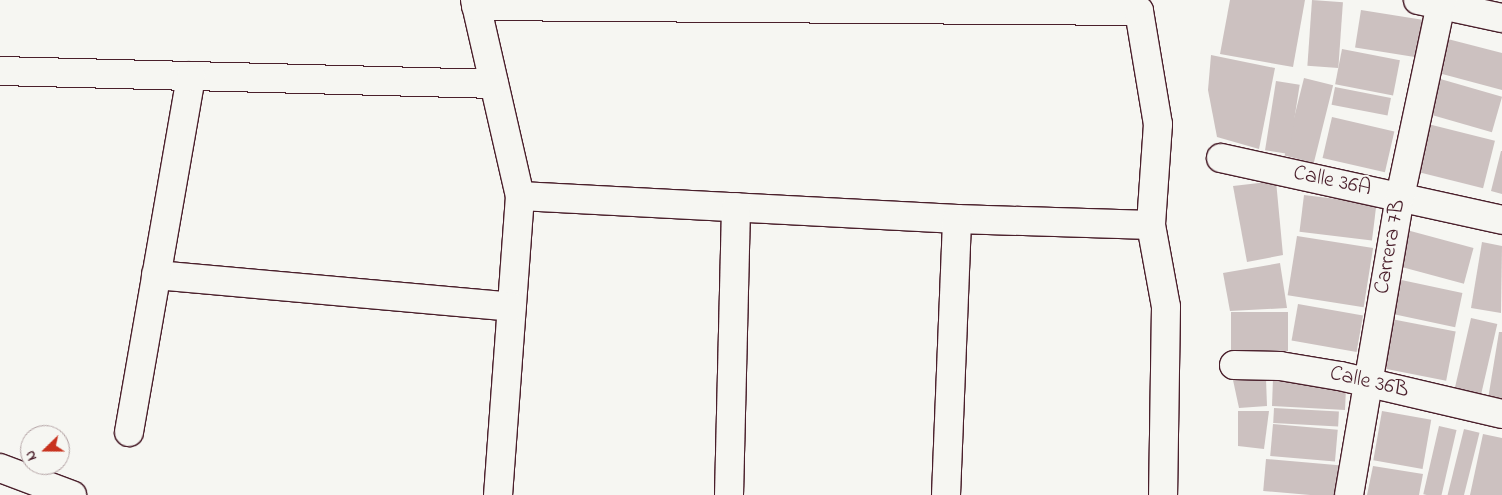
<!DOCTYPE html>
<html>
<head>
<meta charset="utf-8">
<style>
  body { margin:0 }
  #map { position:relative; width:1502px; height:495px; overflow:hidden; background:#f6f6f2; font-family:"Indie Flower",sans-serif }
  div>[style] { position:absolute }
  [style*='--x'] { left:calc(var(--x)*1px); top:calc(var(--y)*1px); width:calc(var(--w)*1px); rotate:calc(var(--a)*1deg) }
  .building>* { inset:0; background:#ccc1c0; transform-origin:0 0 }
  .roads { filter:drop-shadow(1px 0 #4a1f2b) drop-shadow(-1px 0 #4a1f2b) drop-shadow(0 1px #4a1f2b) drop-shadow(0 -1px #4a1f2b) }
  .minor>* { height:28px; margin:-14px; padding:0 14px; transform-origin:14px; border-radius:14px; background:#f6f6f2 }
  .major>* { height:28px; margin:-14px; padding:0 14px; transform-origin:14px; border-radius:14px; background:#f6f6f2 }
  span { translate:-50% -50%; white-space:nowrap; text-align:center; line-height:1.15; -webkit-text-stroke:4px #f6f6f2; paint-order:stroke }
  .street-label { font-size:22px; color:#4a1f2b }
  .north { position:absolute; left:20px; top:425px; width:50px; height:50px; box-sizing:border-box; background:#f6f6f2; border:1px solid #b1a0a2; border-radius:50%; rotate:248deg; font-size:14px; font-weight:700; line-height:20px; text-align:center; color:#4a1f2b }
  .north::after { content:''; display:block; margin:auto; width:18px; height:22px; background:#c8321e; clip-path:polygon(50% 0,100% 100%,50% 72%,0 100%) }
</style>
</head>
<body>
<div id="map">
  <div class="building">
    <i style="clip-path:polygon(1230px 0,1305px 0,1293px 67px,1220px 54px)"></i>
    <i style="left:1312px;top:0;width:31px;height:66px;rotate:4deg"></i>
    <i style="left:1361px;top:10px;width:62px;height:38px;rotate:9deg"></i>
    <i style="clip-path:polygon(1440px 37px,1502px 53px,1502px 90px,1431px 71px)"></i>
    <i style="left:1342px;top:49px;width:59px;height:36px;rotate:11deg"></i>
    <i style="clip-path:polygon(1211px 55px,1275px 68px,1259px 149px,1217px 137px,1208px 90px)"></i>
    <i style="left:1430px;top:76px;width:75px;height:37px;rotate:16deg"></i>
    <i style="left:1304px;top:78px;width:30px;height:80px;rotate:14deg"></i>
    <i style="left:1276px;top:81px;width:24px;height:70px;rotate:9deg"></i>
    <i style="left:1335px;top:87px;width:57px;height:18px;rotate:11deg"></i>
    <i style="left:1332px;top:117px;width:64px;height:42px;rotate:13deg"></i>
    <i style="left:1428px;top:124px;width:69px;height:49px;rotate:14deg"></i>
    <i style="clip-path:polygon(1501px 151px,1502px 151px,1502px 194px,1491px 191px)"></i>
    <i style="clip-path:polygon(1276px 181px,1283px 255px,1247px 262px,1233px 186px)"></i>
    <i style="left:1304px;top:195px;width:73px;height:37px;rotate:7deg"></i>
    <i style="left:1403px;top:229px;width:73px;height:37px;rotate:15deg"></i>
    <i style="left:1297px;top:236px;width:77px;height:60px;rotate:9deg"></i>
    <i style="clip-path:polygon(1482px 242px,1502px 246px,1501px 313px,1471px 308px)"></i>
    <i style="clip-path:polygon(1280px 263px,1287px 308px,1230px 311px,1223px 273px)"></i>
    <i style="left:1392px;top:278px;width:72px;height:35px;rotate:12deg"></i>
    <i style="left:1298px;top:304px;width:66px;height:37px;rotate:10deg"></i>
    <i style="left:1288px;top:312px;width:39px;height:57px;rotate:90deg"></i>
    <i style="left:1386px;top:318px;width:71px;height:50px;rotate:11deg"></i>
    <i style="left:1471px;top:318px;width:27px;height:73px;rotate:13deg"></i>
    <i style="clip-path:polygon(1499px 332px,1502px 332px,1502px 401px,1488px 399px)"></i>
    <i style="clip-path:polygon(1273px 378px,1346px 388px,1345px 410px,1272px 406px)"></i>
    <i style="clip-path:polygon(1266px 379px,1267px 406px,1239px 408px,1233px 380px)"></i>
    <i style="left:1274px;top:408px;width:65px;height:15px;rotate:3deg"></i>
    <i style="clip-path:polygon(1238px 411px,1269px 411px,1264px 449px,1238px 446px)"></i>
    <i style="left:1382px;top:411px;width:50px;height:50px;rotate:10deg"></i>
    <i style="left:1273px;top:424px;width:65px;height:32px;rotate:5deg"></i>
    <i style="left:1439px;top:426px;width:18px;height:70px;rotate:13deg"></i>
    <i style="left:1464px;top:429px;width:16px;height:68px;rotate:14deg"></i>
    <i style="clip-path:polygon(1483px 434px,1502px 438px,1502px 495px,1470px 495px)"></i>
    <i style="left:1266px;top:459px;width:73px;height:32px;rotate:5deg"></i>
    <i style="clip-path:polygon(1373px 466px,1423px 474px,1419px 495px,1367px 495px)"></i>
  </div>
  <div class="roads">
    <div class="minor">
      <i style="--x:475;--y:0;--w:201;--a:77.1"></i>
      <i style="--x:520;--y:196;--w:300;--a:94.2"></i>
      <i style="--x:1418;--y:0;--w:86;--a:12.1"></i>
      <i style="--x:476;--y:6;--w:663;--a:0.43"></i>
      <i style="--x:1139;--y:11;--w:115;--a:80.5"></i>
      <i style="--x:1158;--y:124;--w:101;--a:94"></i>
      <i style="--x:1151;--y:225;--w:83;--a:79.6"></i>
      <i style="--x:1166;--y:307;--w:188;--a:90.9"></i>
      <i style="--x:0;--y:71;--w:494;--a:1.5"></i>
      <i style="--x:1221;--y:158;--w:288;--a:12.4"></i>
      <i style="--x:520;--y:196;--w:438;--a:3"></i>
      <i style="--x:957;--y:219;--w:194;--a:1.8"></i>
      <i style="--x:156;--y:275;--w:357;--a:5.1"></i>
      <i style="--x:1234;--y:365;--w:46;--a:1.2"></i>
      <i style="--x:1280;--y:366;--w:61;--a:9.5"></i>
      <i style="--x:1340;--y:376;--w:166;--a:13.2"></i>
      <i style="--x:129;--y:432;--w:361;--a:-80.1"></i>
      <i style="--x:729;--y:495;--w:288;--a:-88.6"></i>
      <i style="--x:946;--y:495;--w:276;--a:-87.7"></i>
      <i style="--x:1349;--y:495;--w:302;--a:-80.3"></i>
      <i style="--x:1400;--y:197;--w:201;--a:-78"></i>
    </div>
    <div class="major">
      <i style="--x:0;--y:468;--w:77;--a:20.6"></i>
    </div>
  </div>
  <div class="street-label">
    <span style="left:1332px;top:182px;rotate:12deg">Calle 36A</span>
    <span style="left:1391px;top:247px;rotate:-80deg">Carrera 7B</span>
    <span style="left:1369px;top:383px;rotate:13deg">Calle 36B</span>
  </div>
  <div class="north">N</div>
</div>
</body>
</html>
